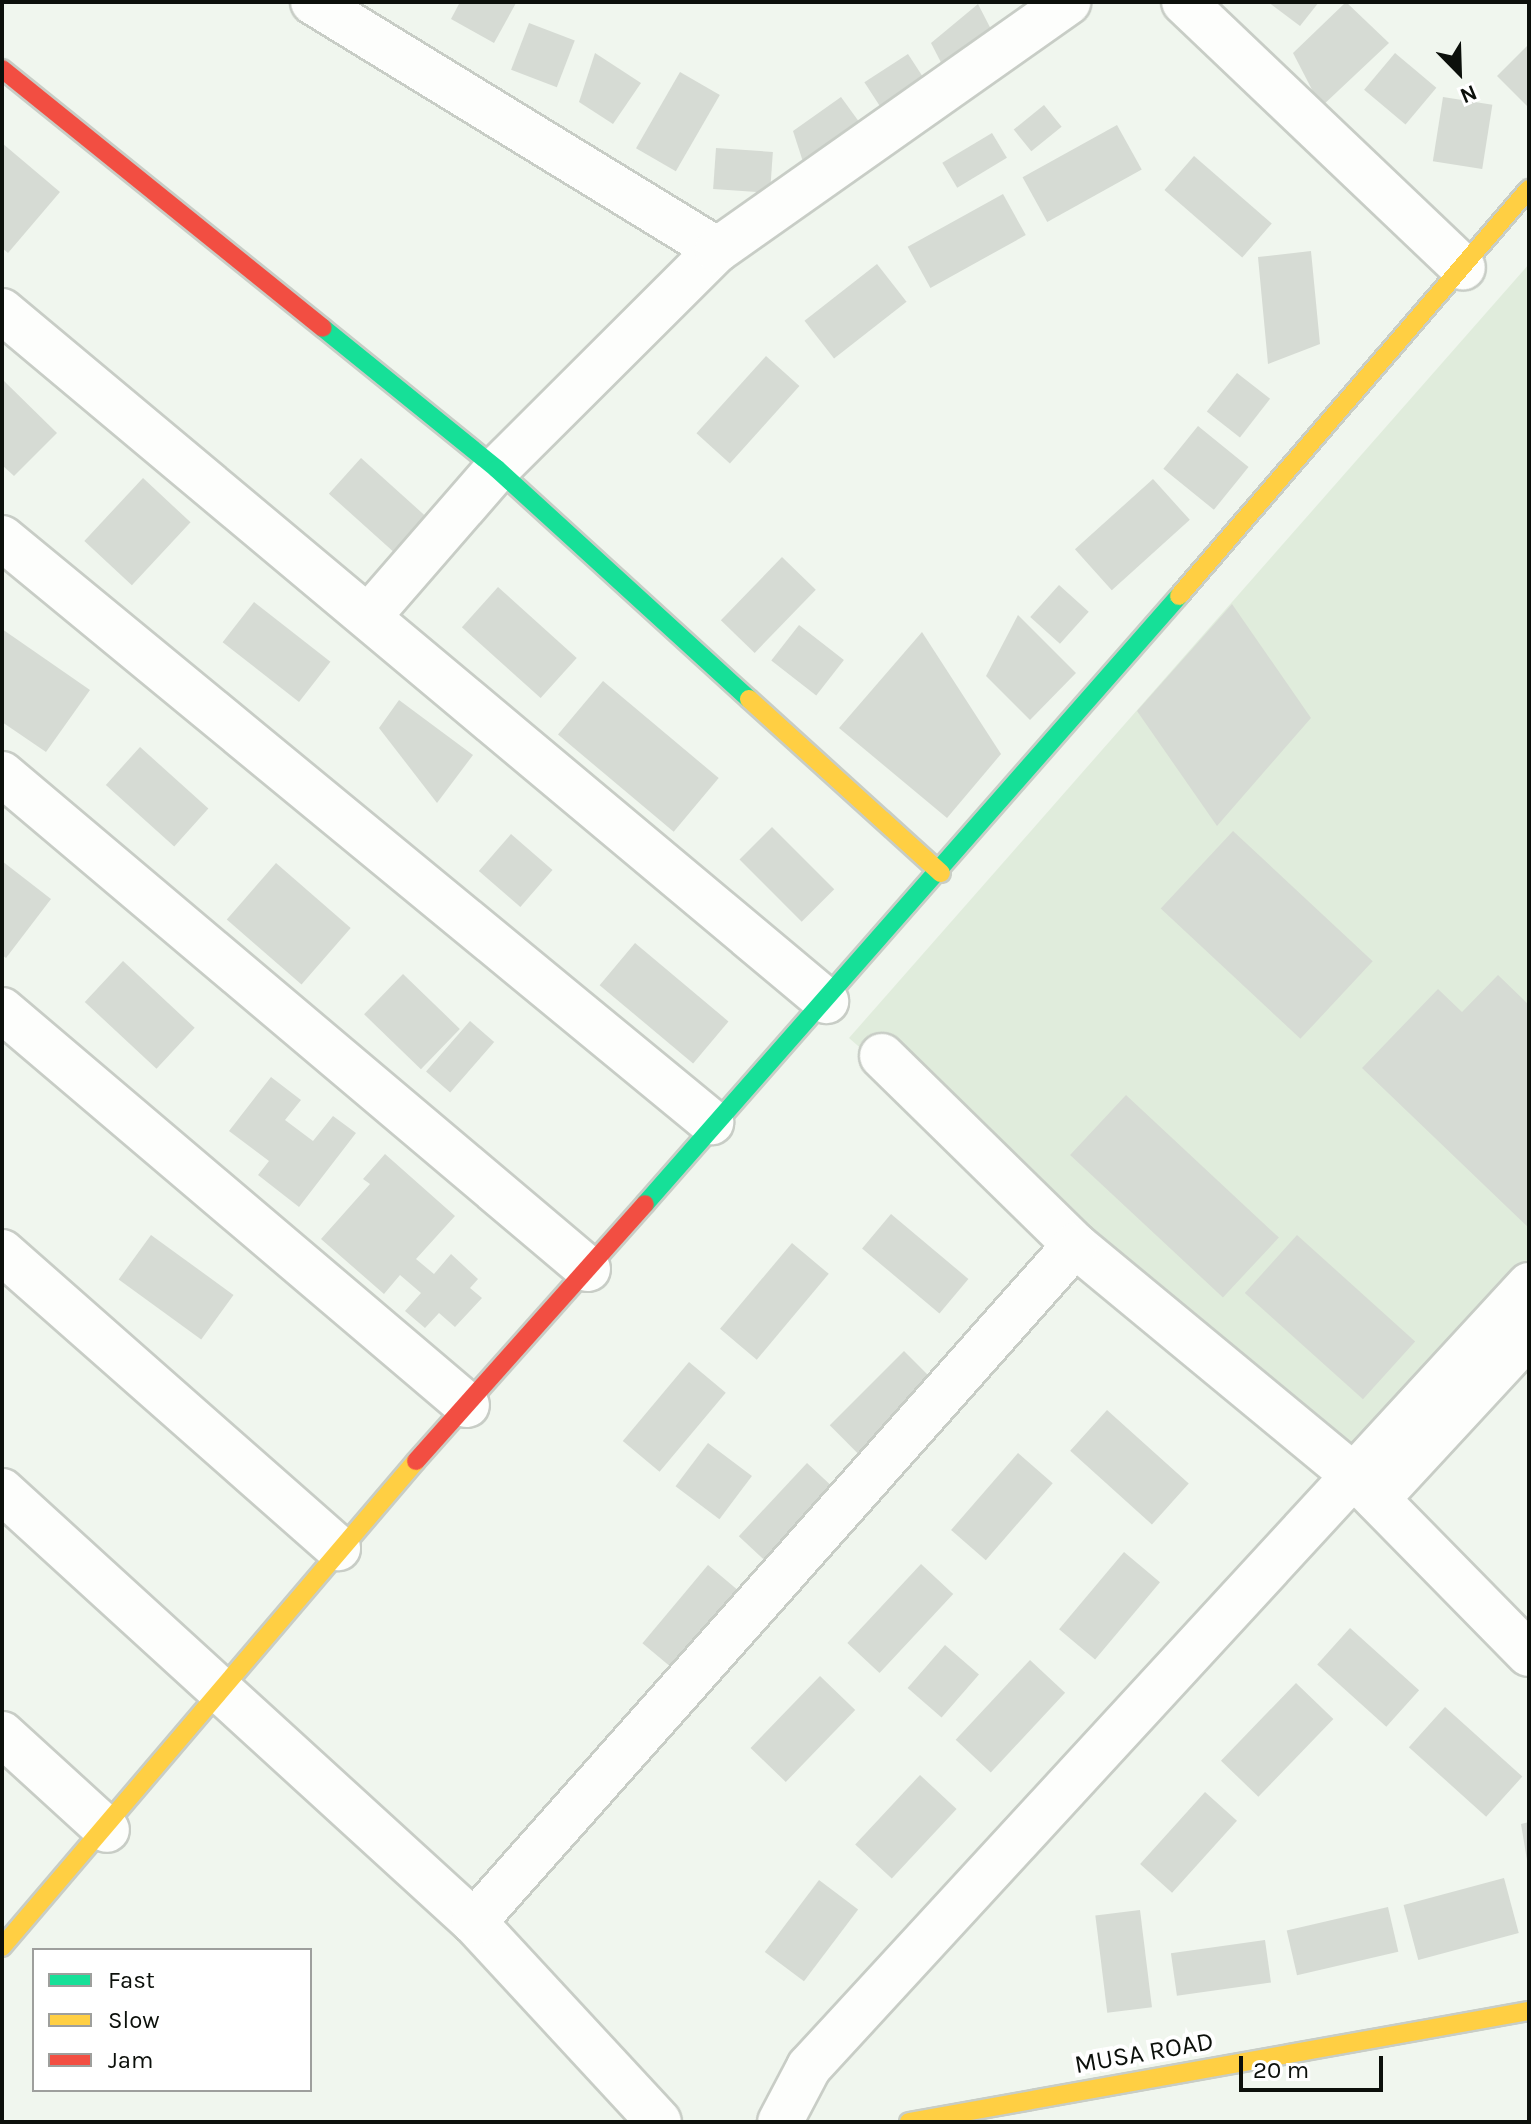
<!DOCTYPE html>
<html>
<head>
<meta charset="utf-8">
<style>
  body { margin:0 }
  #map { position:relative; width:1531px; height:2124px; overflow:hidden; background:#f0f6ee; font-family:Karla,sans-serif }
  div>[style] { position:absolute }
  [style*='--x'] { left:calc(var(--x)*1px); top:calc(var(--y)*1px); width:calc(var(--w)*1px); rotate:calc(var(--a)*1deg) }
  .built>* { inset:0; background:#e0ecdc }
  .building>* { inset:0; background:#d6dbd4; transform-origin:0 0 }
  .roads { filter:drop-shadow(2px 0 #c8cdc6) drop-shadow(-2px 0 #c8cdc6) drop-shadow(0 2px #c8cdc6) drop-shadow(0 -2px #c8cdc6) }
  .street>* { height:44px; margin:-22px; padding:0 22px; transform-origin:22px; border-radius:22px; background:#fdfefc }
  .fast>* { height:18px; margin:-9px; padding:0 9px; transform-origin:9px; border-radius:9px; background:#16e098 }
  .slow>* { height:18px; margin:-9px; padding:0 9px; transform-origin:9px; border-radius:9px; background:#ffcf43 }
  .jam>* { height:18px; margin:-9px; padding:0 9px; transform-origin:9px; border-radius:9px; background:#f24e42 }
  span { translate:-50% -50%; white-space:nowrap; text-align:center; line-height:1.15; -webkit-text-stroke:8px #fff; paint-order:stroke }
  .street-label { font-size:26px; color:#0c100b }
  .frame { position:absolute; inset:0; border:4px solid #0c100b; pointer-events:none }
  .legend { position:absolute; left:32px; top:1948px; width:280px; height:144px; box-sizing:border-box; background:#fff; border:2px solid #9e9f9d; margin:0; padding:10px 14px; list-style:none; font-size:24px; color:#0c100b }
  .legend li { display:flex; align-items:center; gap:16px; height:40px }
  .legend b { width:40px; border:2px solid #9e9f9d }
  .north { position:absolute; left:1419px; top:32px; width:80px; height:80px; -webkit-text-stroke:6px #fff; paint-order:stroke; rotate:157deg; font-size:22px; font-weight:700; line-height:32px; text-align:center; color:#0c100b }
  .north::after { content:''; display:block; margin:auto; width:28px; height:36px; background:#0c100b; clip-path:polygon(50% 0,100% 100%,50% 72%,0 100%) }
  .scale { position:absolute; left:1239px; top:2056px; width:144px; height:36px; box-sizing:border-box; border:4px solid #0c100b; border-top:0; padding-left:10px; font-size:24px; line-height:28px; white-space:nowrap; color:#0c100b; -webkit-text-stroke:6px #fff; paint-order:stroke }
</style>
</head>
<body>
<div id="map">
  <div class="built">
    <i style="clip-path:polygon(1529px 264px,1529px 1316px,1361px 1487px,849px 1038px)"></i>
  </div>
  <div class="building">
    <i style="clip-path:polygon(460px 2px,514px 2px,516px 3px,494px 43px,451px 19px)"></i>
    <i style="clip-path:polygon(1268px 2px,1319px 2px,1300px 26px)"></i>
    <i style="clip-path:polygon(1346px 2px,1389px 43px,1321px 107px,1293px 53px)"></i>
    <i style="clip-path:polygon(978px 4px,995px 37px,949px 78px,931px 43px)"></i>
    <i style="left:529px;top:23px;width:49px;height:50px;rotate:21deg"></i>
    <i style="clip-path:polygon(1529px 44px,1529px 108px,1497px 76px)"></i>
    <i style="clip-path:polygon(595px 53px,641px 83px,613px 124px,579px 102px)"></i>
    <i style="left:1395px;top:53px;width:54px;height:48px;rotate:40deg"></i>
    <i style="left:908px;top:54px;width:40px;height:52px;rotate:57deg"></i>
    <i style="left:680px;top:72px;width:46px;height:88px;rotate:30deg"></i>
    <i style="clip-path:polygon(841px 97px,865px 130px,806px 171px,793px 131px)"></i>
    <i style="left:1443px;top:97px;width:50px;height:65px;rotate:9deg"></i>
    <i style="left:1044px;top:105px;width:28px;height:39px;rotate:51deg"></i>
    <i style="left:1117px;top:125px;width:51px;height:108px;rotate:61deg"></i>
    <i style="left:992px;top:133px;width:29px;height:58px;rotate:59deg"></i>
    <i style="clip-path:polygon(2px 143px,60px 192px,8px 253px,2px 248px)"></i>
    <i style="left:716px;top:148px;width:57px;height:41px;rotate:4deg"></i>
    <i style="left:1194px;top:156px;width:103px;height:45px;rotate:41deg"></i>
    <i style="left:1003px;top:194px;width:47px;height:109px;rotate:61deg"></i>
    <i style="clip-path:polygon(1311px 251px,1320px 344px,1268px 364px,1258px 257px)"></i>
    <i style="left:877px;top:264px;width:48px;height:92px;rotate:52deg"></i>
    <i style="left:766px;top:356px;width:45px;height:104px;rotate:42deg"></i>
    <i style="left:1237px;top:373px;width:42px;height:49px;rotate:38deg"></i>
    <i style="clip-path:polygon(2px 379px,57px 433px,14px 476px,2px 465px)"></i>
    <i style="left:1198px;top:426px;width:65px;height:55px;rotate:39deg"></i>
    <i style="left:361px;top:458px;width:97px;height:48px;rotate:42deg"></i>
    <i style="left:143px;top:478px;width:65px;height:86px;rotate:43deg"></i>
    <i style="left:1153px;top:479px;width:55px;height:105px;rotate:48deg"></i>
    <i style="left:782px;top:557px;width:47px;height:88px;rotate:44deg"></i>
    <i style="left:1059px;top:585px;width:40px;height:43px;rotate:42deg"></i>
    <i style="left:498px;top:587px;width:106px;height:54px;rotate:42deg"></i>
    <i style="left:254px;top:602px;width:97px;height:51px;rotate:38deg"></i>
    <i style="clip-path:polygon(1232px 604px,1311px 718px,1217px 826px,1137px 711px)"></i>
    <i style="clip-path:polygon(1018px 615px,1076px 673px,1030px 720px,986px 676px)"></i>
    <i style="left:799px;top:625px;width:57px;height:45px;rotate:38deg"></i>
    <i style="clip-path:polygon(2px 629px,90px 690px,46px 752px,2px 722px)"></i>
    <i style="clip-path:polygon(922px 632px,1001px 754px,947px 818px,839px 728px)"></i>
    <i style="left:603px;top:681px;width:151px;height:70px;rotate:40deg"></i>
    <i style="clip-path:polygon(399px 700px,473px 755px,437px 803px,379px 728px)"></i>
    <i style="left:140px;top:747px;width:92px;height:51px;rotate:42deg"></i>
    <i style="left:772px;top:827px;width:88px;height:46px;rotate:45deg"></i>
    <i style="left:1233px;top:831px;width:191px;height:106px;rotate:43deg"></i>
    <i style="left:511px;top:834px;width:55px;height:49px;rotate:41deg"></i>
    <i style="clip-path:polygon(2px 861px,51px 899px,6px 958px,2px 955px)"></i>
    <i style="left:276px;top:863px;width:99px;height:75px;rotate:41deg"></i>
    <i style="left:635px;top:943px;width:122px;height:55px;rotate:40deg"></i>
    <i style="left:123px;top:961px;width:98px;height:56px;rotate:43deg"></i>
    <i style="left:403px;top:974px;width:79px;height:56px;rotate:44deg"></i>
    <i style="clip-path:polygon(1498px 975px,1529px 1005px,1529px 1228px,1362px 1068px,1438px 989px,1462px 1012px)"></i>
    <i style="left:470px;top:1021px;width:32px;height:67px;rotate:41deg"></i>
    <i style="clip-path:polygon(271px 1077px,301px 1100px,285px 1120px,313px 1141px,333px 1116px,356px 1133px,299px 1207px,258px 1175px,269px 1161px,229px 1131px)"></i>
    <i style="left:1126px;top:1095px;width:209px;height:82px;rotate:43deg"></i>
    <i style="clip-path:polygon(385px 1154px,455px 1216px,416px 1259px,434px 1274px,451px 1254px,478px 1279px,470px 1288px,482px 1298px,455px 1327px,439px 1313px,425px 1328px,405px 1311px,421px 1293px,400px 1275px,384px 1294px,321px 1239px,370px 1184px,363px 1179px)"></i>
    <i style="left:891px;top:1214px;width:101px;height:45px;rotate:40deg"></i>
    <i style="left:151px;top:1235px;width:102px;height:55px;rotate:36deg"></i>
    <i style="left:1297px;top:1235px;width:159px;height:78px;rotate:42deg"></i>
    <i style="left:792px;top:1243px;width:48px;height:112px;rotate:40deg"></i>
    <i style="left:904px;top:1351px;width:48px;height:105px;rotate:45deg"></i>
    <i style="left:689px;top:1362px;width:48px;height:103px;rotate:40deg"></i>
    <i style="left:1107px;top:1410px;width:110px;height:55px;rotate:42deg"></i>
    <i style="left:708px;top:1443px;width:55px;height:54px;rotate:37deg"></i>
    <i style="left:1018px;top:1453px;width:46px;height:102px;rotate:41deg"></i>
    <i style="left:807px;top:1463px;width:44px;height:100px;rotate:43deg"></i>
    <i style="left:1124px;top:1552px;width:47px;height:101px;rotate:40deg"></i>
    <i style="left:921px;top:1564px;width:44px;height:108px;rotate:43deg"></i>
    <i style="left:708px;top:1565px;width:43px;height:102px;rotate:40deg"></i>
    <i style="left:1350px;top:1628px;width:93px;height:49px;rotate:42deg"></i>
    <i style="left:945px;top:1645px;width:45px;height:57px;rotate:41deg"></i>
    <i style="left:1030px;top:1660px;width:48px;height:109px;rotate:43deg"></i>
    <i style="left:820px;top:1676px;width:49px;height:100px;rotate:44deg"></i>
    <i style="left:1296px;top:1683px;width:52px;height:108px;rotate:44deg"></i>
    <i style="left:1445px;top:1707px;width:104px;height:54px;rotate:42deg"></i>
    <i style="left:920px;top:1775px;width:50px;height:95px;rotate:43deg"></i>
    <i style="left:1205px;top:1792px;width:43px;height:97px;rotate:42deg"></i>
    <i style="clip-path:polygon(1529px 1822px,1529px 1860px,1527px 1860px,1521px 1824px)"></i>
    <i style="left:1504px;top:1878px;width:57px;height:104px;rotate:75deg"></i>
    <i style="left:819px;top:1880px;width:49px;height:90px;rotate:37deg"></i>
    <i style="left:1388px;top:1907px;width:46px;height:104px;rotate:77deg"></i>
    <i style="left:1140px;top:1910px;width:98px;height:45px;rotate:83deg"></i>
    <i style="left:1265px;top:1940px;width:43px;height:95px;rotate:82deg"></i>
  </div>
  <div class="roads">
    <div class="street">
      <i style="--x:313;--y:2;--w:474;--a:31.5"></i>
      <i style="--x:1184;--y:2;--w:385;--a:43.6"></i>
      <i style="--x:2;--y:311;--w:1075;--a:39.94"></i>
      <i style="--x:2;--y:538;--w:919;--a:39.48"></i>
      <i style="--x:369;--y:616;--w:195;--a:-49"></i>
      <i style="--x:497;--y:469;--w:310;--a:-44.9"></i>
      <i style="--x:717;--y:250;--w:430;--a:-35.2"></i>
      <i style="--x:2;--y:774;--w:767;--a:40.19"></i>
      <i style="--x:2;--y:1010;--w:610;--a:40.35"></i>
      <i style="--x:882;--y:1056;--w:270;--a:44.4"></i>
      <i style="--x:1075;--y:1245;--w:361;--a:39.6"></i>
      <i style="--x:1353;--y:1475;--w:251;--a:45.5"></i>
      <i style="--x:2;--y:1252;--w:448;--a:41.4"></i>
      <i style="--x:2;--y:1491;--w:639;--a:42.4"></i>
      <i style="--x:474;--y:1922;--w:272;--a:47.2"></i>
      <i style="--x:1377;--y:1499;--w:224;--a:-47.2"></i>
      <i style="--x:2;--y:1734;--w:142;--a:42.4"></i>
      <i style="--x:474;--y:1922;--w:905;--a:-48.4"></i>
      <i style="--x:780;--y:2122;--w:62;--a:-62.2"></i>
      <i style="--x:809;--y:2067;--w:1063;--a:-47.36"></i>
    </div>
    <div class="fast">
      <i style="--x:323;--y:328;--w:224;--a:39"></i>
      <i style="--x:497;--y:469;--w:341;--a:42.4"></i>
      <i style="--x:645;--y:1204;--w:809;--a:-48.71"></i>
    </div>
    <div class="slow">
      <i style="--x:1179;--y:596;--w:537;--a:-49.31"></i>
      <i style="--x:749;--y:699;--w:259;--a:42.2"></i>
      <i style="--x:2;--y:1947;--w:638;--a:-49.57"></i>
      <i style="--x:909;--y:2122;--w:630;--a:-10.15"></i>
    </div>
    <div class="jam">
      <i style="--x:2;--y:69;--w:412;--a:38.9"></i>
      <i style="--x:416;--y:1461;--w:344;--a:-48.3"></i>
    </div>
  </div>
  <div class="street-label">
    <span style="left:1144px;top:2053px;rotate:-10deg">MUSA ROAD</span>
  </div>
  <div class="frame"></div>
  <ul class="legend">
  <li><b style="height:10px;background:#16e098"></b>Fast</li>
  <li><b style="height:10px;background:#ffcf43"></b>Slow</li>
  <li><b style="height:10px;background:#f24e42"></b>Jam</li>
  </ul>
  <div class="north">N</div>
  <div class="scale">20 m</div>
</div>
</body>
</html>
